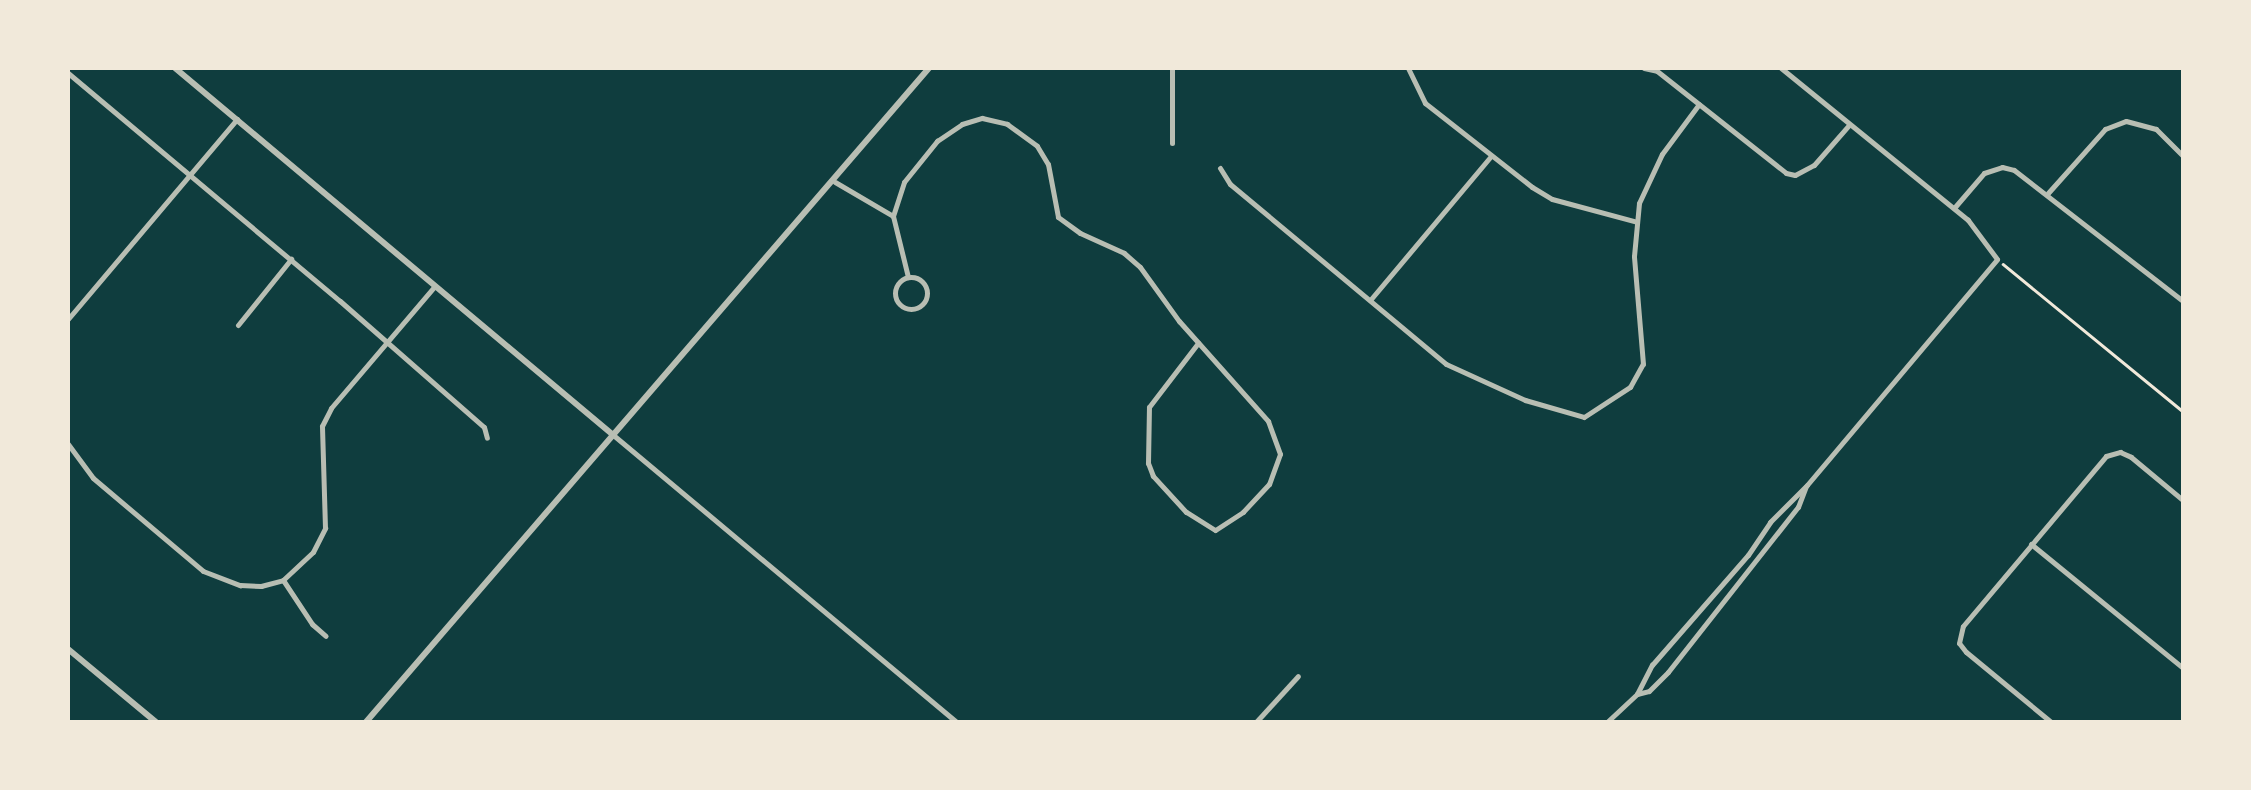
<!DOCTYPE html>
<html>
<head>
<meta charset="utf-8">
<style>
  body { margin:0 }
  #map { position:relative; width:2251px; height:790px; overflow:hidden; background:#0f3d3e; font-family:"Fira Sans Condensed",sans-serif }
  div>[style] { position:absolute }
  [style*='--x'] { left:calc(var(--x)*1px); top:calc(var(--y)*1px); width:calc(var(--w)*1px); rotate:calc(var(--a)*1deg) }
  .path>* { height:2.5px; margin:-1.25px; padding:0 1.25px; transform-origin:1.25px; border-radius:1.25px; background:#f1e9da }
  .minor>* { height:5px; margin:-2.5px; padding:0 2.5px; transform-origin:2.5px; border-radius:2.5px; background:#b8beb3 }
  .minor>.ring { margin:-2.5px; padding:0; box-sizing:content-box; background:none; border:5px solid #b8beb3; border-radius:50% }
  .tertiary>* { height:6px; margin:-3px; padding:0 3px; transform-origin:3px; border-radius:3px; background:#b8beb3 }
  span { translate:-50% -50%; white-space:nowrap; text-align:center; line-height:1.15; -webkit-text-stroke:10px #f1e9da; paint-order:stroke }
  .frame { position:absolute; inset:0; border:70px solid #f1e9da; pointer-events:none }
</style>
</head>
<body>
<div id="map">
  <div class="path">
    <i style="--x:2003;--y:264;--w:234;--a:39.3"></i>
  </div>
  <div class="minor">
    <i style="--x:1408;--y:68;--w:39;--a:64"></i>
    <i style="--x:1425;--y:103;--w:136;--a:38.1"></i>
    <i style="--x:1532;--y:187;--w:23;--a:31"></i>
    <i style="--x:1552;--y:199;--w:88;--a:15.1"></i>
    <i style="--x:1644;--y:68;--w:13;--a:13"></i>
    <i style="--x:1657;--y:71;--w:164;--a:38.3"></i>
    <i style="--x:1786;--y:173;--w:9;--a:13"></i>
    <i style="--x:1795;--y:175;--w:21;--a:-28"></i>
    <i style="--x:1814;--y:165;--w:52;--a:-48.9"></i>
    <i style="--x:68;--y:73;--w:355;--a:40"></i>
    <i style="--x:340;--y:301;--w:191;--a:41.2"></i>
    <i style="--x:484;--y:427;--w:11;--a:75"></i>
    <i style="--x:1172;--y:143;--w:75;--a:-90"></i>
    <i style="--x:1220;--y:168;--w:19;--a:58"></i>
    <i style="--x:1230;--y:184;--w:281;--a:39.8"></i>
    <i style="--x:1446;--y:364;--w:87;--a:24.5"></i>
    <i style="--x:1525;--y:400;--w:61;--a:16.1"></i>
    <i style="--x:1584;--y:417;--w:55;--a:-33.1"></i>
    <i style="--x:1630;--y:387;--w:26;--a:-61"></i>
    <i style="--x:1643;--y:364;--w:108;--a:-94.8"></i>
    <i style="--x:1634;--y:256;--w:53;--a:-84.6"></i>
    <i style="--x:1639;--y:203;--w:54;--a:-64.9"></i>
    <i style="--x:1662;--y:154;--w:62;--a:-53.5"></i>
    <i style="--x:835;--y:182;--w:67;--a:30.4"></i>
    <i style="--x:893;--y:216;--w:63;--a:76.2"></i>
    <i style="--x:2048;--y:193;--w:86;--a:-48.3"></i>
    <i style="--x:2105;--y:129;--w:22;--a:-21"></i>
    <i style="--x:2126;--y:121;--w:31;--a:15"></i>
    <i style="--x:2156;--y:129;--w:40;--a:45"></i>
    <i style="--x:1954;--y:208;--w:46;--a:-49.4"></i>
    <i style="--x:1984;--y:173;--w:19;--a:-18"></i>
    <i style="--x:2002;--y:167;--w:12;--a:14"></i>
    <i style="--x:2014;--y:170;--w:215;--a:37.8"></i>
    <i style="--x:893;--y:216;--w:36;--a:-72"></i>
    <i style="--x:904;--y:182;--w:53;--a:-51.2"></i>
    <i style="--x:937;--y:141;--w:30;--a:-34"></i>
    <i style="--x:962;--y:124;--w:21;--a:-17"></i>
    <i style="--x:982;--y:118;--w:26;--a:13"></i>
    <i style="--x:1007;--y:124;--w:37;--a:36"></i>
    <i style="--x:1037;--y:146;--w:21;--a:59"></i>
    <i style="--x:1048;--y:164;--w:54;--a:79.3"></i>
    <i style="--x:1058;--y:217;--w:27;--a:36"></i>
    <i style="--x:1080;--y:233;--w:48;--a:24.4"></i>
    <i style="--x:1124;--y:253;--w:21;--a:41"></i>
    <i style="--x:1140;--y:267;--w:67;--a:54.2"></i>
    <i style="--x:1179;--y:321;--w:134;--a:48.3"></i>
    <i style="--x:1268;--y:421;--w:35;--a:70"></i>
    <i style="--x:1280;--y:454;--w:32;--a:110"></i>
    <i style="--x:1269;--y:484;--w:38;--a:133"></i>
    <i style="--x:1243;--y:512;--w:33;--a:147"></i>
    <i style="--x:1215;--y:530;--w:34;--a:-148"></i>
    <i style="--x:1186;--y:512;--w:49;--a:-132.5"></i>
    <i style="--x:1153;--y:476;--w:14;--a:-111"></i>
    <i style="--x:1148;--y:463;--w:56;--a:-89"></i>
    <i style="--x:1149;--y:407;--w:81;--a:-52.6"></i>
    <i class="ring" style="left:895px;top:277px;width:27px;height:27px"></i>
    <i style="--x:1371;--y:299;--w:187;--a:-50"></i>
    <i style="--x:68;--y:319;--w:262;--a:-49.8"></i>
    <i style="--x:238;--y:325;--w:85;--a:-51.2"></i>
    <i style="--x:612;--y:434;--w:449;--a:39.9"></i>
    <i style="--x:68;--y:444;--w:42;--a:53.7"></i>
    <i style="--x:93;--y:478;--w:144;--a:40.2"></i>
    <i style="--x:203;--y:571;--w:40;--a:21"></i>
    <i style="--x:240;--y:585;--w:21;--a:3"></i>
    <i style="--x:261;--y:586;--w:23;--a:-15"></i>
    <i style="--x:283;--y:580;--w:41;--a:-43"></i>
    <i style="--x:313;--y:552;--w:27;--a:-63"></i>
    <i style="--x:325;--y:528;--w:102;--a:-91.7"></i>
    <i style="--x:322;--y:426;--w:20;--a:-63"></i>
    <i style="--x:331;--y:408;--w:160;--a:-49.6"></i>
    <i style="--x:2031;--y:544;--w:198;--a:39.2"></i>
    <i style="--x:283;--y:580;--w:53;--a:56.6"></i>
    <i style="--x:312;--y:624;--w:18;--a:41"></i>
    <i style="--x:1637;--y:694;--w:12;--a:-14"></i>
    <i style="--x:1649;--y:691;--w:27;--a:-45"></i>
    <i style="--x:1668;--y:672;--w:210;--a:-51.8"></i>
    <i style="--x:1798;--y:507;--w:22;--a:-69"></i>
    <i style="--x:1256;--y:722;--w:62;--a:-47.6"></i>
    <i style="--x:1607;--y:722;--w:41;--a:-43"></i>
    <i style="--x:1637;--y:694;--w:33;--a:-63"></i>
    <i style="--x:1652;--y:665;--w:146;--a:-48.9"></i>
    <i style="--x:1748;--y:555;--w:40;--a:-56"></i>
    <i style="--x:1770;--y:522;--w:52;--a:-45"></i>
    <i style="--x:1807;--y:485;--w:295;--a:-49.9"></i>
    <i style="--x:1997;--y:259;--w:49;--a:-126.6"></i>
    <i style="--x:1968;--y:220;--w:241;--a:-140.9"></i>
    <i style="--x:2051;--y:722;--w:110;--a:-140.5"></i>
    <i style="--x:1966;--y:652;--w:11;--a:-128"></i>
    <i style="--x:1959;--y:643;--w:17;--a:-77"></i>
    <i style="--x:1963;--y:626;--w:222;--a:-49.9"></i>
    <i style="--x:2106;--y:456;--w:15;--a:-16"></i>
    <i style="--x:2120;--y:452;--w:12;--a:24"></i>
    <i style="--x:2131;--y:457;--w:69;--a:39.7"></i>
  </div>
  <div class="tertiary">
    <i style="--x:175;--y:68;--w:570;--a:39.95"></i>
    <i style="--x:68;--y:649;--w:114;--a:39.7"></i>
    <i style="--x:366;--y:722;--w:863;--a:-49.28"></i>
  </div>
  <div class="frame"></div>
</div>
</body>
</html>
